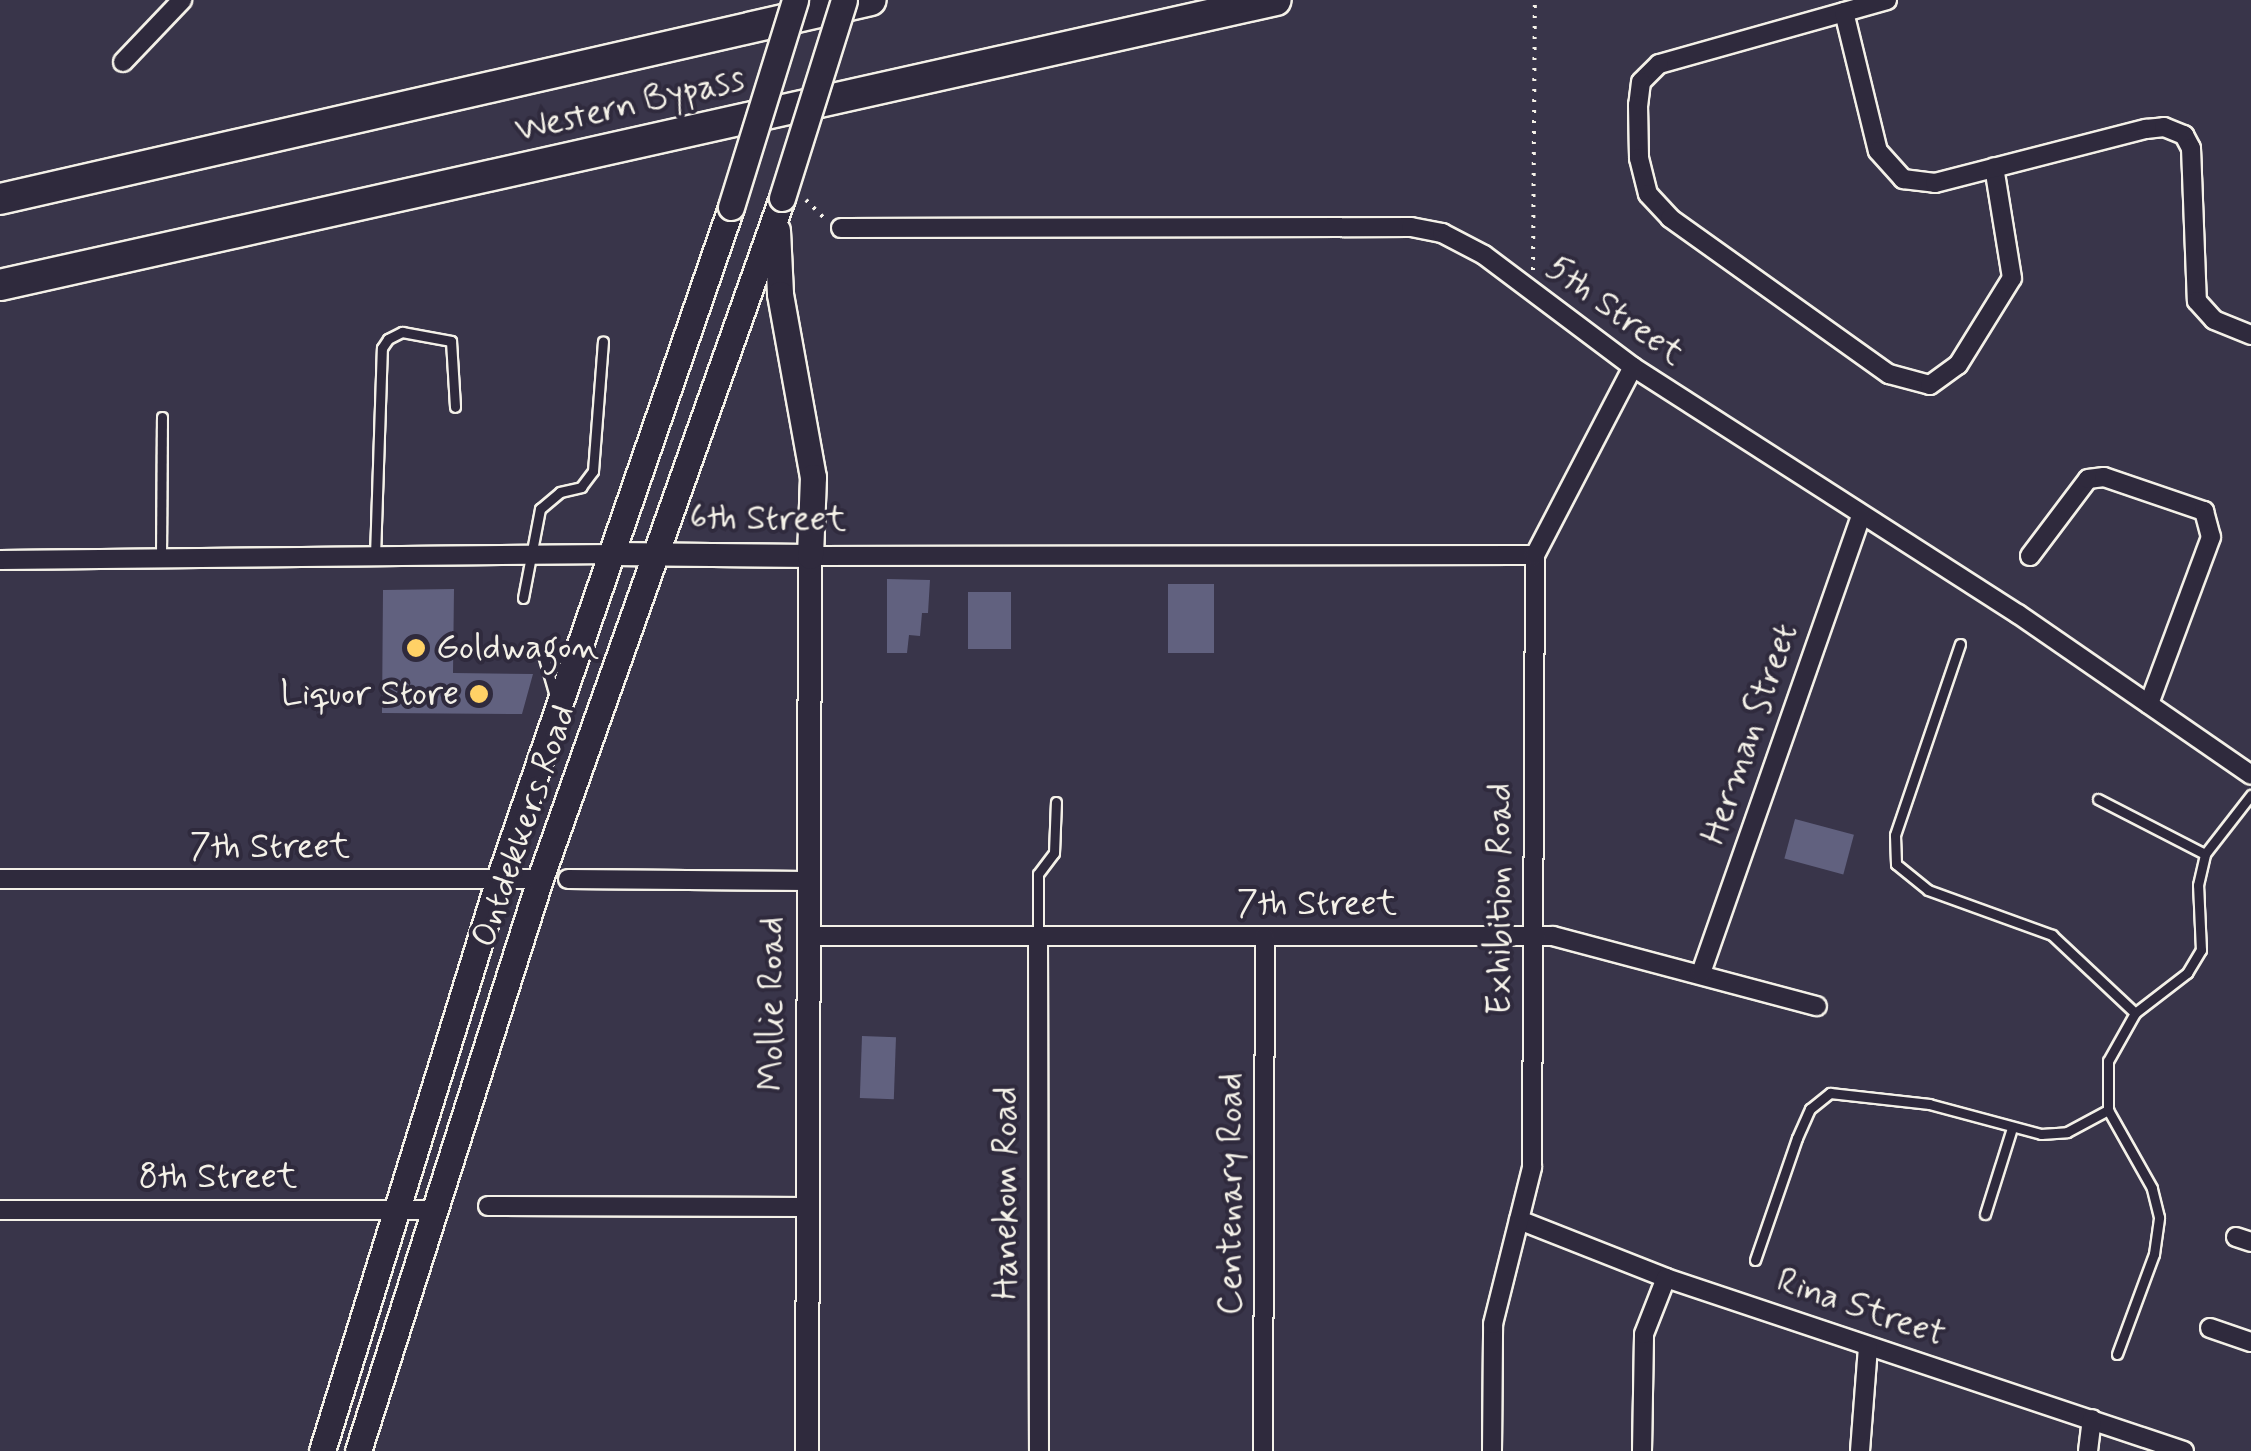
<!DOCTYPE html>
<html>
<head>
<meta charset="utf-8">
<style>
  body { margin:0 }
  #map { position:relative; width:2251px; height:1451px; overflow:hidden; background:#39354a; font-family:Mynerve,sans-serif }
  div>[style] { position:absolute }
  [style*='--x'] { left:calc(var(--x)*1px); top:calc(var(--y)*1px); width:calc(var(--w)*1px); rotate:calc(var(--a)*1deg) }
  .building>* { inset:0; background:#61617f; transform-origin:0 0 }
  .path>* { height:4px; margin-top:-2px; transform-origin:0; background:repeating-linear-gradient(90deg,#f4f1e8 0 2.5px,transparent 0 10.5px) }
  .roads { filter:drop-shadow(2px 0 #f4f1e8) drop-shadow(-2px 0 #f4f1e8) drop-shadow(0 2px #f4f1e8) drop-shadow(0 -2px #f4f1e8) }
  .lane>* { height:9px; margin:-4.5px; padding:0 4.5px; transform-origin:4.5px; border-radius:4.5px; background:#2f2a3d }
  .street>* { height:18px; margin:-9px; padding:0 9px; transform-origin:9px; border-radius:9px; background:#2f2a3d }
  .secondary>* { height:22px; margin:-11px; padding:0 11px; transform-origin:11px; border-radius:11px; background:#2f2a3d }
  .primary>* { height:25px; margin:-12.5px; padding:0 12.5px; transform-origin:12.5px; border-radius:12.5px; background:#2f2a3d }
  .highway>* { height:30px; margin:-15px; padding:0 15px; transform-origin:15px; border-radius:15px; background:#2f2a3d }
  .bridges { filter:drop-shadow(2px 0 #f4f1e8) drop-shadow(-2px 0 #f4f1e8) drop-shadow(0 2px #f4f1e8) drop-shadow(0 -2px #f4f1e8) }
  .primary-bridge>* { height:25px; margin:-12.5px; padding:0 12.5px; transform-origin:12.5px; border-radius:12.5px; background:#2f2a3d }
  .dots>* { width:28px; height:28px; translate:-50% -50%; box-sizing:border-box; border:5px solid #2f2a3d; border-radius:50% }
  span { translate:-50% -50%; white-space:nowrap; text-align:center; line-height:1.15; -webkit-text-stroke:8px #2f2a3d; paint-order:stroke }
  .street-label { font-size:35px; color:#f4f1e8 }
  .poi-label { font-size:35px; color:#f4f1e8 }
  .left { translate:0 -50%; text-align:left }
  .right { translate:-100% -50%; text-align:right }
</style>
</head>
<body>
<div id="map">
  <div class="building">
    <i style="clip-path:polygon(887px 579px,930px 580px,928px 613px,922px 613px,920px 636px,909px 635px,907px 653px,887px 653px)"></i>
    <i style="left:1168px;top:584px;width:46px;height:69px"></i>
    <i style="clip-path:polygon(454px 589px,453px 673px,533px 674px,522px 714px,382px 713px,383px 590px)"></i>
    <i style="left:968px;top:592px;width:43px;height:57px"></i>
    <i style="left:1795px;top:819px;width:61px;height:41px;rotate:15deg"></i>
    <i style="left:862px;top:1036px;width:34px;height:62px;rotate:2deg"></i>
  </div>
  <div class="path">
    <i style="--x:806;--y:200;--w:25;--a:45"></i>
    <i style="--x:1533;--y:270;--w:270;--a:-89.6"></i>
  </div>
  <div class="roads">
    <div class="lane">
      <i style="--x:375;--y:556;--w:208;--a:-88.1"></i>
      <i style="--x:382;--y:348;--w:11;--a:-56"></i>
      <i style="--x:388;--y:339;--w:16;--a:-27"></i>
      <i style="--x:402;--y:332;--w:50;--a:10.4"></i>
      <i style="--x:451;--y:341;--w:66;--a:86.5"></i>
      <i style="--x:161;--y:558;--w:141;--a:-89.6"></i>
      <i style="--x:523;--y:598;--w:91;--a:-79.2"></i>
      <i style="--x:540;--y:509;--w:26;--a:-40"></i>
      <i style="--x:560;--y:492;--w:22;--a:-13"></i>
      <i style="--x:581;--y:487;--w:20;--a:-53"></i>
      <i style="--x:593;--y:471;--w:130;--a:-85.6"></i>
      <i style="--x:1960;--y:644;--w:202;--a:108.8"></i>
      <i style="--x:1895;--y:835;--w:29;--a:88"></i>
      <i style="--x:1896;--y:864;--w:41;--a:39.1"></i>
      <i style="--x:1928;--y:890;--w:132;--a:19.9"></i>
      <i style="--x:2052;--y:935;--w:114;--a:43.2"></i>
      <i style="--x:542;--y:651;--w:47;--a:73.9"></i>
      <i style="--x:542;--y:651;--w:32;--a:20"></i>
      <i style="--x:2098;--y:799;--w:120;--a:27.2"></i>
      <i style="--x:1038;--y:935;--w:61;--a:-90"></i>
      <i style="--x:1038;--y:874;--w:26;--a:-53"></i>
      <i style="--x:1054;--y:853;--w:51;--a:-87.8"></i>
      <i style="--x:1985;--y:1214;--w:87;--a:-72.6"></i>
      <i style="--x:1755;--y:1260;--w:129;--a:-71"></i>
      <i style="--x:1797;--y:1138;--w:32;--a:-66"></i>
      <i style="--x:1810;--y:1109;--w:26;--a:-39"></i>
      <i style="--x:1830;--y:1093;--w:100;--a:6.3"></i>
      <i style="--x:1929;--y:1104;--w:116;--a:15"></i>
      <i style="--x:2041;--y:1134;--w:26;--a:-4"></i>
      <i style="--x:2067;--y:1132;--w:47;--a:-28.2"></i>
      <i style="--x:2117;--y:1354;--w:107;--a:-69.7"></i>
      <i style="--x:2154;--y:1254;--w:37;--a:-82"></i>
      <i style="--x:2159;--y:1217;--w:30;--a:-104"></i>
      <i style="--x:2152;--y:1188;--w:90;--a:-119.4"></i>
      <i style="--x:2108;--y:1110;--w:49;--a:-90"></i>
      <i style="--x:2108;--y:1061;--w:55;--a:-60.6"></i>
      <i style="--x:2135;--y:1013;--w:66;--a:-37.6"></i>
      <i style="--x:2187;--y:973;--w:27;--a:-59"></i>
      <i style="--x:2201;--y:950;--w:65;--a:-92.6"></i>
      <i style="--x:2198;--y:885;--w:32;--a:-77"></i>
      <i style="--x:2205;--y:854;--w:75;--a:-52.1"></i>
    </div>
    <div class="street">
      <i style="--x:1887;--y:0;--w:237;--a:164.3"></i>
      <i style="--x:1659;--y:64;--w:25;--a:135"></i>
      <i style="--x:1641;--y:82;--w:23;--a:97"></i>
      <i style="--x:1638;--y:105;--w:53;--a:88.9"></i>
      <i style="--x:1639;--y:158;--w:37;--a:76"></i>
      <i style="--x:1648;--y:194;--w:33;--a:47"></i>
      <i style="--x:1670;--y:218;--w:269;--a:35.5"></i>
      <i style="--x:1889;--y:374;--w:42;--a:15"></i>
      <i style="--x:1930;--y:385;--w:34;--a:-36"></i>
      <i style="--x:1958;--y:365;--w:102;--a:-58.2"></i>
      <i style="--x:2012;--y:278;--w:112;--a:-99.2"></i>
      <i style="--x:1844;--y:12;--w:143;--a:76.3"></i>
      <i style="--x:1878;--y:151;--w:38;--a:48"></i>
      <i style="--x:1903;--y:179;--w:32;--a:7"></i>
      <i style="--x:1935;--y:183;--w:218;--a:-14.4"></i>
      <i style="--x:2146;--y:129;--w:18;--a:-6"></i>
      <i style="--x:2164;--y:127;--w:22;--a:22"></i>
      <i style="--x:2184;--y:135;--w:15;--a:62"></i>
      <i style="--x:2191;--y:148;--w:153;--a:87.8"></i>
      <i style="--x:2197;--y:301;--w:25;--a:48"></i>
      <i style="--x:2214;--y:320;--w:40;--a:22"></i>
      <i style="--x:123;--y:62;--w:86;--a:-46.4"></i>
      <i style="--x:841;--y:228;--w:570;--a:-0.1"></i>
      <i style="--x:1411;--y:227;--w:32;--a:11"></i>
      <i style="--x:1442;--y:233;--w:47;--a:27.6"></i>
      <i style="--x:1484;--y:255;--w:186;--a:36.9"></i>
      <i style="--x:1633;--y:367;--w:457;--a:32.7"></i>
      <i style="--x:2018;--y:614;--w:283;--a:34.6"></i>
      <i style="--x:810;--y:556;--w:725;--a:-0.08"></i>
      <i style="--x:2030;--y:556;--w:96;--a:-53"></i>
      <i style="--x:2088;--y:479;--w:16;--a:-7"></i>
      <i style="--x:2104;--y:477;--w:106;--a:18.8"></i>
      <i style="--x:2204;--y:511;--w:27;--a:75"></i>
      <i style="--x:2211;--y:537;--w:178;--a:110.4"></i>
      <i style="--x:0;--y:560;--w:614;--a:-0.56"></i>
      <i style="--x:0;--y:879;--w:540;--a:0"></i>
      <i style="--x:568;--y:879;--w:239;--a:0.5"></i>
      <i style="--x:1038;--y:935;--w:516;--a:89.89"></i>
      <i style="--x:808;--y:936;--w:745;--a:0"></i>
      <i style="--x:1553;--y:936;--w:273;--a:14.9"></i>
      <i style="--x:1701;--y:973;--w:482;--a:-70.7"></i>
      <i style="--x:488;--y:1206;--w:319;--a:0.2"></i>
      <i style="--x:0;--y:1210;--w:436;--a:0"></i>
      <i style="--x:1519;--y:1220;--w:158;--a:21.5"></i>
      <i style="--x:1666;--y:1278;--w:546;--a:18.47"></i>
      <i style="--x:2236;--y:1237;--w:16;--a:18"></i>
      <i style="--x:2210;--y:1328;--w:43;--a:18.9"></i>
      <i style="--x:1263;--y:1451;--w:514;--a:-89.78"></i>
      <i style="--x:1492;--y:1451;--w:127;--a:-89.5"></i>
      <i style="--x:1493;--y:1324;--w:162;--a:-76"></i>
      <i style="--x:1532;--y:1167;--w:612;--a:-89.72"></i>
      <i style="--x:1535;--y:555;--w:212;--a:-62.5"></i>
      <i style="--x:1642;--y:1451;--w:117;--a:-89"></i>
      <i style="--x:1644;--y:1334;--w:60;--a:-68.6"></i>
      <i style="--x:1860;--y:1451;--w:104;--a:-85.6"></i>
      <i style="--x:2088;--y:1451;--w:32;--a:-83"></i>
    </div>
    <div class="secondary">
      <i style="--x:614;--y:554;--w:196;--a:0.6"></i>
      <i style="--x:810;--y:556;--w:895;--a:90.19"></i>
    </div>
    <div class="primary">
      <i style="--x:777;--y:230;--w:64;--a:87.3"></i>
      <i style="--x:780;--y:294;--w:186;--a:79.8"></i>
      <i style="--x:813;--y:477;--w:79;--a:92.2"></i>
      <i style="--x:322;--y:1451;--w:599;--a:-72.81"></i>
      <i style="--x:499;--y:879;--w:711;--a:-70.95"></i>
      <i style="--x:358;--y:1451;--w:600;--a:-72.35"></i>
      <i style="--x:540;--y:879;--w:723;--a:-70.44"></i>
    </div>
    <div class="highway">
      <i style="--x:0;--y:199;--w:893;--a:-12.87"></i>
      <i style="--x:0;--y:285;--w:1307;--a:-12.59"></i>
    </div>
  </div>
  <div class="bridges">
    <div class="primary-bridge">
      <i style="--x:782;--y:198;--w:207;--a:-72.6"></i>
      <i style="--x:731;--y:207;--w:217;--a:-72.8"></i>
    </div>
  </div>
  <div class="dots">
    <i style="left:416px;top:648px;background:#ffd166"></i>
    <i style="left:479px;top:694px;background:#ffd166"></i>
  </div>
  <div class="street-label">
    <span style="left:630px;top:105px;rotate:-13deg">Western Bypass</span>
    <span style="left:1615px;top:311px;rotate:36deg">5th Street</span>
    <span style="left:768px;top:519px;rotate:1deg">6th Street</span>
    <span style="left:1750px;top:734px;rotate:-71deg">Herman Street</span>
    <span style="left:524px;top:826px;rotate:-71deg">Ontdekkers Road</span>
    <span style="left:270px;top:847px">7th Street</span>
    <span style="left:1500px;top:899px;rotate:-90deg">Exhibition Road</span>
    <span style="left:1317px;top:904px">7th Street</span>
    <span style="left:772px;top:1004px;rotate:-90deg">Mollie Road</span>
    <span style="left:218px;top:1177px">8th Street</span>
    <span style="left:1006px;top:1193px;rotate:-90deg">Hanekom Road</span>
    <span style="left:1231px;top:1194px;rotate:-90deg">Centenary Road</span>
    <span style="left:1861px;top:1308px;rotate:19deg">Rina Street</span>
  </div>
  <div class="poi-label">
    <span class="left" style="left:436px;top:648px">Goldwagon</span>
    <span class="right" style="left:459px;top:694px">Liquor Store</span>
  </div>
</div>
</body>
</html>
